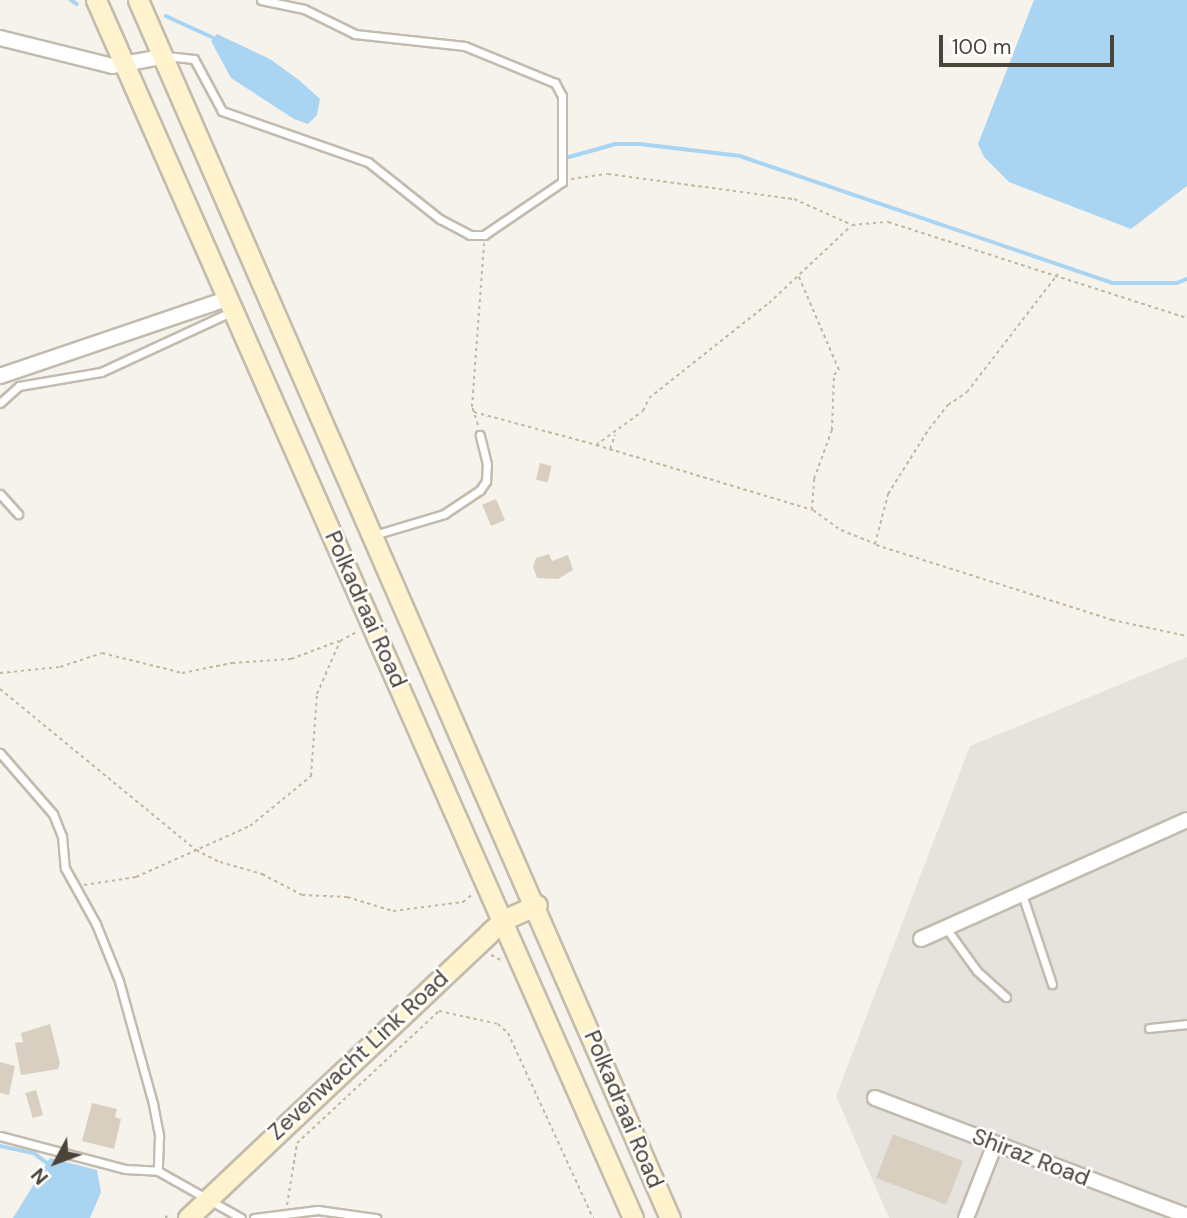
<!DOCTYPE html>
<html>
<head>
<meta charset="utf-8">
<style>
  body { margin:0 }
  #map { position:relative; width:1187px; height:1218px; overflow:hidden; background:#f6f3ec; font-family:"DM Sans",sans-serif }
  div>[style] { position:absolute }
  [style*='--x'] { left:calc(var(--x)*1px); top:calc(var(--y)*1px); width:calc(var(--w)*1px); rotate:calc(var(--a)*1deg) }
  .industrial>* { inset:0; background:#e6e2dd }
  .water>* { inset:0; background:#a9d4f2 }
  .stream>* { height:3.5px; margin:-1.75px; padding:0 1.75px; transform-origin:1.75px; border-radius:1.75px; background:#a9d4f2 }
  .building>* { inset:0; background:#d8cfc1; transform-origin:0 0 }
  .path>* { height:2px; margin-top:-1px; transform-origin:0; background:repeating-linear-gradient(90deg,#c4b79f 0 3.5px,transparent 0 7px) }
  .roads { filter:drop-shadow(2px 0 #c2bbae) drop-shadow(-2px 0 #c2bbae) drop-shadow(0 2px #c2bbae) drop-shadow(0 -2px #c2bbae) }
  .lane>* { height:7px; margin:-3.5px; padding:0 3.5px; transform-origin:3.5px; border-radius:3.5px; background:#fff }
  .street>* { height:14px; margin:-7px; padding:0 7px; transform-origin:7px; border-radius:7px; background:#fff }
  .secondary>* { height:19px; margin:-9.5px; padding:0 9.5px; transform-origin:9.5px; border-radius:9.5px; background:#fff3cd }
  span { translate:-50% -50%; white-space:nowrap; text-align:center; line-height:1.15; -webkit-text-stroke:5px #fff; paint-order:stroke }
  .street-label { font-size:23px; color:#4b4439 }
  .north { position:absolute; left:21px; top:1127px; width:70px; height:70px; -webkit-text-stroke:5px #fff; paint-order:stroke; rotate:229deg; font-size:19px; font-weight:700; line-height:28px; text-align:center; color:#4b4439 }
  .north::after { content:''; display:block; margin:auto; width:24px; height:32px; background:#4b4439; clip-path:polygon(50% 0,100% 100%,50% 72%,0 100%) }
  .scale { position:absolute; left:939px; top:35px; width:175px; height:32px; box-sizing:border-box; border:4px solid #4b4439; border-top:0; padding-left:9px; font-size:21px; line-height:24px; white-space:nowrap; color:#4b4439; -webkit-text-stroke:5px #fff; paint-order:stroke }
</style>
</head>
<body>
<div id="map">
  <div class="industrial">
    <i style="clip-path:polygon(1187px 657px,1187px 1218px,889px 1218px,836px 1096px,970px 746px)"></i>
  </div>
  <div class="water">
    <i style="clip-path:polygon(1034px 0,1187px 0,1187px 186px,1131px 229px,1009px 182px,984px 157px,978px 144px)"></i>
    <i style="clip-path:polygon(217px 34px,270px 59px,299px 80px,320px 99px,317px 115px,308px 124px,294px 119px,231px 78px,211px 41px)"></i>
    <i style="clip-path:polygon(50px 1158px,97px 1170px,101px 1192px,90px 1218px,13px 1218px)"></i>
  </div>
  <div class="stream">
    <i style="--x:71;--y:0;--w:7;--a:34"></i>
    <i style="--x:166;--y:16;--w:53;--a:24.6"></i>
    <i style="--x:569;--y:157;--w:49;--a:-15.5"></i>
    <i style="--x:616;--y:144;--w:24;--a:0"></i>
    <i style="--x:640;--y:144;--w:101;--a:6.8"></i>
    <i style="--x:740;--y:156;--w:393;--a:18.8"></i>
    <i style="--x:1112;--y:283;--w:65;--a:0"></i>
    <i style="--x:1177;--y:283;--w:11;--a:-22"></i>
    <i style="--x:0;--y:1146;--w:35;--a:12"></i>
    <i style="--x:34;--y:1153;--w:15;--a:37"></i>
  </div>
  <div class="building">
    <i style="left:540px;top:463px;width:12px;height:17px;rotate:14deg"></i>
    <i style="left:496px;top:499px;width:23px;height:15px;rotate:67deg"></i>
    <i style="clip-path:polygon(549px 554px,552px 561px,568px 555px,573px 570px,558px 579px,537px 578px,533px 567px,536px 558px)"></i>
    <i style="clip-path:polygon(50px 1024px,60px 1063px,58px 1069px,21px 1075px,15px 1043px,23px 1042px,21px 1033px)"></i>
    <i style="clip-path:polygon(0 1062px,15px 1066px,9px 1095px,0 1093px)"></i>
    <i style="left:36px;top:1090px;width:26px;height:11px;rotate:74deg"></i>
    <i style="clip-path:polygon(92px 1103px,117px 1109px,115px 1117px,121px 1119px,114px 1149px,82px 1141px)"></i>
    <i style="left:893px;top:1134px;width:75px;height:47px;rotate:21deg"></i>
  </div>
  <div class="path">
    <i style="--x:571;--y:179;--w:37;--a:-8"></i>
    <i style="--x:608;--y:174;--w:188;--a:7.7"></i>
    <i style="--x:794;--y:199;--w:64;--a:24.1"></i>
    <i style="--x:852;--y:225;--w:36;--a:-5"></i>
    <i style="--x:888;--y:222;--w:314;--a:17.8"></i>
    <i style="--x:474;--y:412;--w:126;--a:15.1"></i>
    <i style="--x:596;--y:445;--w:58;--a:-35.9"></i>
    <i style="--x:643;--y:411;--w:14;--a:-65"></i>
    <i style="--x:649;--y:398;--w:153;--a:-38.4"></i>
    <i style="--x:769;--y:303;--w:112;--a:-43.2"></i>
    <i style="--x:478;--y:425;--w:19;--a:-108"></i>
    <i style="--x:472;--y:407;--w:164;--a:-85.8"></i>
    <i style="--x:596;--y:445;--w:226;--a:16.7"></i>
    <i style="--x:812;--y:510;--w:31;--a:-86"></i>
    <i style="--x:814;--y:479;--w:52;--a:-69.8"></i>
    <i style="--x:832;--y:430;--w:55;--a:-87.9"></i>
    <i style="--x:834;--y:375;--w:7;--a:-45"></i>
    <i style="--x:839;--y:370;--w:103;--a:-113.3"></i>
    <i style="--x:610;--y:449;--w:15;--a:-70"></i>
    <i style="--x:813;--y:510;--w:34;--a:36"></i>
    <i style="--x:841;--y:530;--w:37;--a:22"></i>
    <i style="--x:875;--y:544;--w:52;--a:-75.4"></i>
    <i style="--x:888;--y:494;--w:77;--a:-57.8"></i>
    <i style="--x:929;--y:429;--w:31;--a:-52"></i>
    <i style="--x:948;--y:405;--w:23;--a:-34"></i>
    <i style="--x:967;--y:392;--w:149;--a:-52.4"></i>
    <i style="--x:876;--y:545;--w:248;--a:17.6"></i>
    <i style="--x:1112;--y:620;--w:77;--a:12"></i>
    <i style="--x:0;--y:673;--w:60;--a:-5.7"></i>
    <i style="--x:60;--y:667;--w:44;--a:-18.4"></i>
    <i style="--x:102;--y:653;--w:82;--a:14"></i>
    <i style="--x:182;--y:673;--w:51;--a:-11.3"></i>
    <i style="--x:232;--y:663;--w:59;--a:-3.9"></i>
    <i style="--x:291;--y:659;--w:51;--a:-20.6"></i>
    <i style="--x:0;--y:689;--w:254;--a:39.4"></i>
    <i style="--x:196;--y:850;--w:27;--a:27"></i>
    <i style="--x:220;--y:862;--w:44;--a:15.9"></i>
    <i style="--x:262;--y:874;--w:45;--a:27.7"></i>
    <i style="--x:302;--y:895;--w:45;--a:2.5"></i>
    <i style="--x:347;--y:897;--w:48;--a:16.9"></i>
    <i style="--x:393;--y:911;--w:71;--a:-7.3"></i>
    <i style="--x:463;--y:902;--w:13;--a:-39"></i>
    <i style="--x:84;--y:885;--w:53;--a:-8.7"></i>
    <i style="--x:136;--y:877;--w:125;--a:-24.1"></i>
    <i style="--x:250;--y:826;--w:79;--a:-39.3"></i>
    <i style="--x:311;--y:776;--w:82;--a:-85.8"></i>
    <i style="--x:317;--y:694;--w:58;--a:-66.5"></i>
    <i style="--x:340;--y:641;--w:18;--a:-29"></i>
    <i style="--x:491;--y:955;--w:11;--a:27"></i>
    <i style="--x:287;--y:1205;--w:63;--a:-80.8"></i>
    <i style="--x:297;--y:1143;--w:194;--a:-42.9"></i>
    <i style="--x:439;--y:1011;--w:60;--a:12.4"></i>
    <i style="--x:498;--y:1024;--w:13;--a:42"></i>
    <i style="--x:508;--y:1033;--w:204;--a:65.3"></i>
    <i style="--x:165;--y:1218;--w:7;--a:-45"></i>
  </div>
  <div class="roads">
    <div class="lane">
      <i style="--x:166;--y:56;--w:28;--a:6"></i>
      <i style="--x:194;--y:59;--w:59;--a:61.7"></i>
      <i style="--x:222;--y:111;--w:155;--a:19.3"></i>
      <i style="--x:368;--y:162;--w:92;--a:38.4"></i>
      <i style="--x:440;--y:219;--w:34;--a:28"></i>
      <i style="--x:470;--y:235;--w:14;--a:0"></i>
      <i style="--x:484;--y:235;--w:94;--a:-34.2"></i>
      <i style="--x:562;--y:182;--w:86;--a:-90"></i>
      <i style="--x:562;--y:96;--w:15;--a:-118"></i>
      <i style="--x:555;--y:83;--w:97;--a:-157.7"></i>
      <i style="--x:465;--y:46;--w:111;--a:-173.8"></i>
      <i style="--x:355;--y:34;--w:57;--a:-153.9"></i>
      <i style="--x:304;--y:9;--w:44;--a:-168.2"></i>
      <i style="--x:0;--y:403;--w:25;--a:-42"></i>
      <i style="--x:19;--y:386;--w:83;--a:-9.7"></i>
      <i style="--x:101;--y:372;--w:143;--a:-24.8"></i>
      <i style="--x:0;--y:494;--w:27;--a:48"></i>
      <i style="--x:374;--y:535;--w:73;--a:-16.7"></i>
      <i style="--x:444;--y:514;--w:43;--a:-33.7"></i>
      <i style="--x:480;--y:490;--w:11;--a:-56"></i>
      <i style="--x:486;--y:481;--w:17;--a:-87"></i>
      <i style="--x:487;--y:464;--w:30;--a:-104"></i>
      <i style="--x:0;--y:753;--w:81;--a:49"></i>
      <i style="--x:53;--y:814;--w:24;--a:68"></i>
      <i style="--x:62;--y:836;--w:32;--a:85"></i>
      <i style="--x:65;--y:868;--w:64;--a:61"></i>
      <i style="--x:96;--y:924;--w:61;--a:68"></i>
      <i style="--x:119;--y:981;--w:128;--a:74.5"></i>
      <i style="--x:153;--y:1104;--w:33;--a:79"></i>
      <i style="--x:159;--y:1136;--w:35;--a:92"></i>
      <i style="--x:1022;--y:894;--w:95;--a:71.6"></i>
      <i style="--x:946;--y:928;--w:53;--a:54.2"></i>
      <i style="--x:977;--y:971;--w:39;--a:42"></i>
      <i style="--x:1149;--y:1028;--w:38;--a:-6"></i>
      <i style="--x:0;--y:1136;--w:129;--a:14.8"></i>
      <i style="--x:125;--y:1169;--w:33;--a:3"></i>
      <i style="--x:158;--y:1171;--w:95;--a:29.5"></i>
      <i style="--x:254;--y:1218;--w:64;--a:-7.1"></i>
      <i style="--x:318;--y:1210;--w:59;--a:7.9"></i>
    </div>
    <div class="street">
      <i style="--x:0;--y:38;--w:115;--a:14"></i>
      <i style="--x:112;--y:66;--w:51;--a:-10.2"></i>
      <i style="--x:0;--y:376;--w:242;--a:-18.8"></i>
      <i style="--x:921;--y:939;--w:291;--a:-24.1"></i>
      <i style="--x:875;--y:1098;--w:334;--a:20.7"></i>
      <i style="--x:966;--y:1218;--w:79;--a:-68.6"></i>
    </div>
    <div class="secondary">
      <i style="--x:96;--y:0;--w:1331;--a:66.21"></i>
      <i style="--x:138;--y:0;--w:1329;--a:66.41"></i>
      <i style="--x:188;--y:1218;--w:413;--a:-43.4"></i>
      <i style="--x:488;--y:934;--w:21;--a:-43"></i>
      <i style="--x:503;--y:920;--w:37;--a:-24"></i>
    </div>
  </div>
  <div class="street-label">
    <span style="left:366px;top:609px;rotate:66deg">Polkadraai Road</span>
    <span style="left:358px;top:1055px;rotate:-43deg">Zevenwacht Link Road</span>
    <span style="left:624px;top:1109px;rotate:67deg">Polkadraai Road</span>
    <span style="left:1031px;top:1157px;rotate:21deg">Shiraz Road</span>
  </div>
  <div class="north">N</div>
  <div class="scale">100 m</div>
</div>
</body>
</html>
